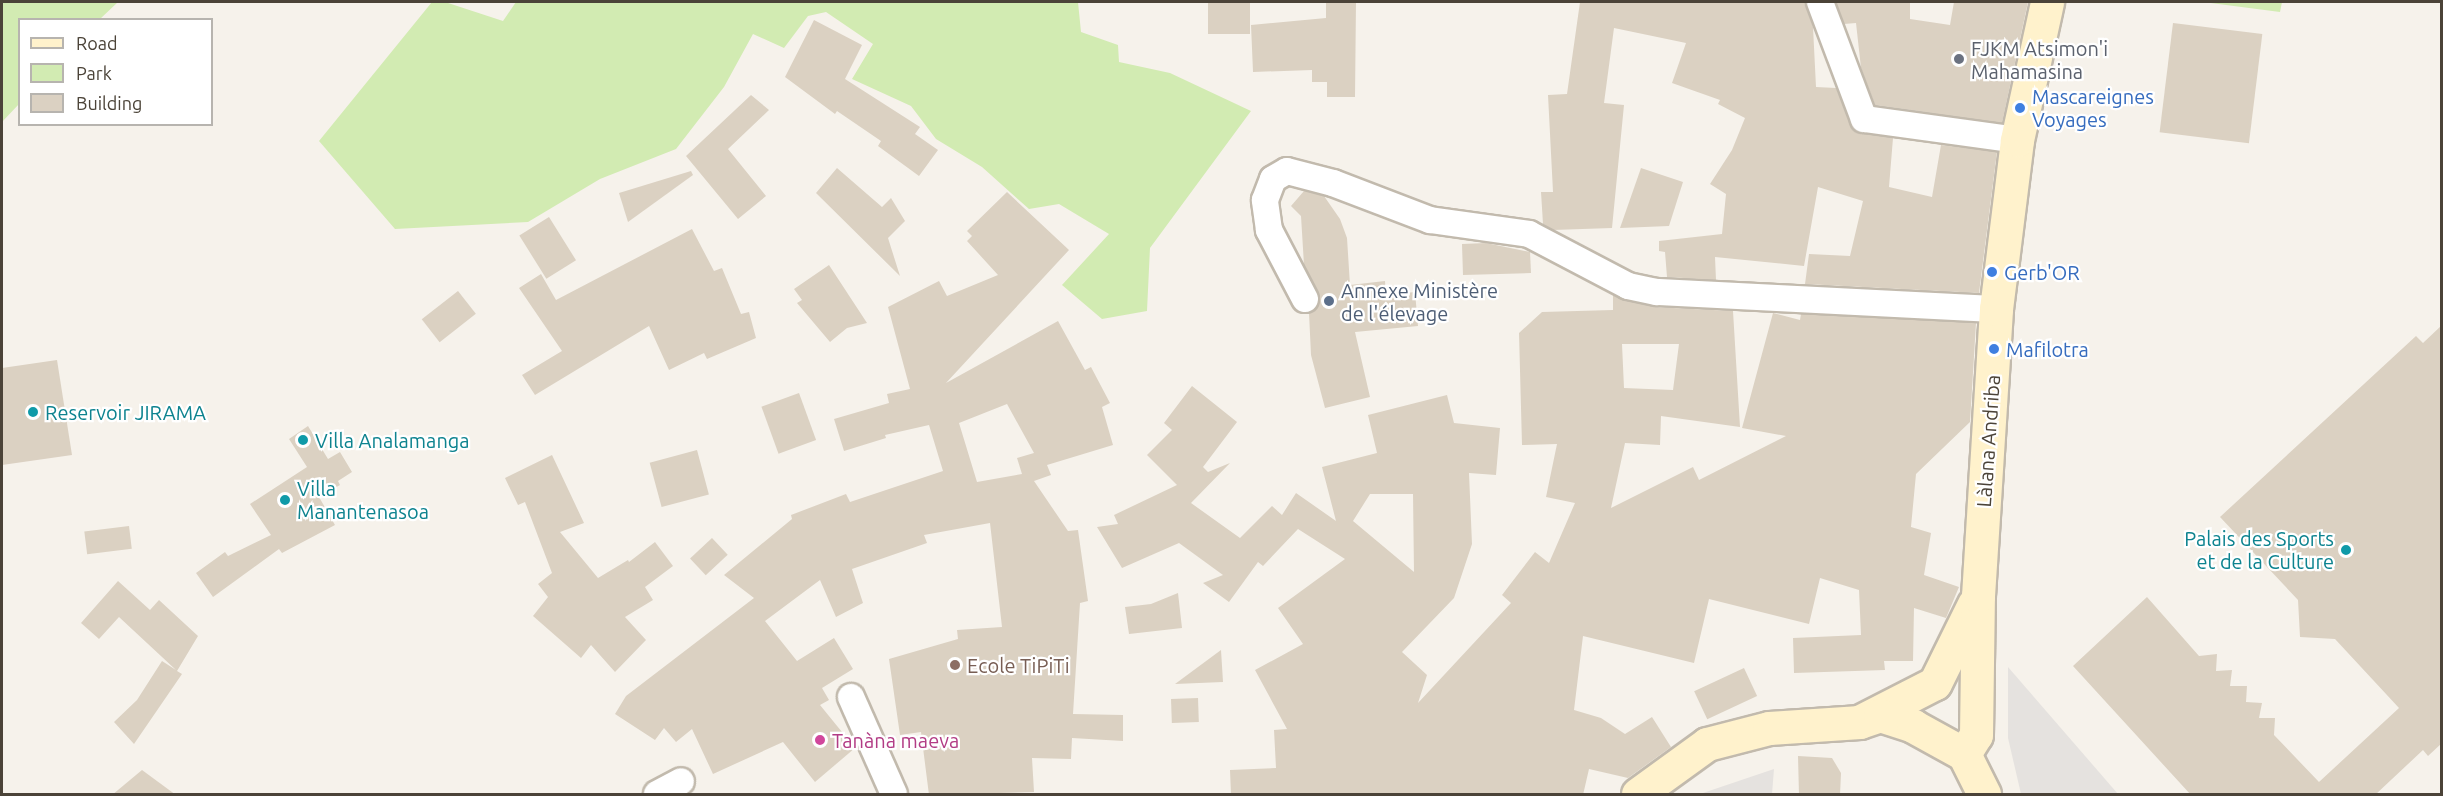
<!DOCTYPE html>
<html>
<head>
<meta charset="utf-8">
<style>
  body { margin:0 }
  #map { position:relative; width:2443px; height:796px; overflow:hidden; background:#f6f2eb; font-family:Ubuntu,sans-serif }
  div>[style] { position:absolute }
  [style*='--x'] { left:calc(var(--x)*1px); top:calc(var(--y)*1px); width:calc(var(--w)*1px); rotate:calc(var(--a)*1deg) }
  .green>* { inset:0; background:#d2ebb2 }
  .parking>* { inset:0; background:#e5e2df }
  .building>* { inset:0; background:#dbd1c2; transform-origin:0 0 }
  .roads { filter:drop-shadow(2px 0 #c2baad) drop-shadow(-2px 0 #c2baad) drop-shadow(0 2px #c2baad) drop-shadow(0 -2px #c2baad) }
  .street>* { height:26px; margin:-13px; padding:0 13px; transform-origin:13px; border-radius:13px; background:#fff }
  .secondary>* { height:33px; margin:-16.5px; padding:0 16.5px; transform-origin:16.5px; border-radius:16.5px; background:#fff2cc }
  .dots>* { width:16px; height:16px; translate:-50% -50%; box-sizing:border-box; border:3px solid #fff; border-radius:50% }
  span { translate:-50% -50%; white-space:nowrap; text-align:center; line-height:1.15; -webkit-text-stroke:4.5px #fff; paint-order:stroke }
  .worship-label { font-size:20px; color:#5b616d }
  .left { translate:0 -50%; text-align:left }
  .shop-label { font-size:20px; color:#366cbe }
  .service-label { font-size:20px; color:#4e5e75 }
  .culture-label { font-size:20px; color:#0d838f }
  .right { translate:-100% -50%; text-align:right }
  .street-label { font-size:20px; color:#4b4338 }
  .education-label { font-size:20px; color:#785e54 }
  .hotel-label { font-size:20px; color:#b23c85 }
  .frame { position:absolute; inset:0; border:3px solid #4b4338; pointer-events:none }
  .legend { position:absolute; left:18px; top:18px; width:195px; height:108px; box-sizing:border-box; background:#fff; border:2px solid #b7b4af; margin:0; padding:8px 10px; list-style:none; font-size:18px; color:#4b4338 }
  .legend li { display:flex; align-items:center; gap:12px; height:30px }
  .legend b { width:30px; border:2px solid #b7b4af }
</style>
</head>
<body>
<div id="map">
  <div class="green">
    <i style="clip-path:polygon(2px 2px,118px 2px,100px 19px,20px 20px,19px 104px,2px 122px)"></i>
    <i style="clip-path:polygon(432px 2px,445px 2px,503px 21px,516px 2px,1078px 2px,1081px 32px,1118px 45px,1119px 62px,1170px 73px,1251px 111px,1150px 248px,1147px 311px,1102px 319px,1062px 285px,1109px 234px,1059px 204px,1029px 209px,982px 167px,936px 139px,911px 106px,852px 79px,873px 44px,826px 12px,808px 16px,784px 48px,753px 34px,724px 87px,676px 149px,600px 179px,528px 222px,395px 229px,319px 141px)"></i>
    <i style="clip-path:polygon(2203px 2px,2282px 2px,2280px 12px)"></i>
  </div>
  <div class="parking">
    <i style="clip-path:polygon(2008px 667px,2118px 794px,2021px 794px,2008px 738px)"></i>
    <i style="clip-path:polygon(1774px 769px,1772px 794px,1700px 794px)"></i>
  </div>
  <div class="building">
    <i style="left:1208px;top:2px;width:42px;height:32px"></i>
    <i style="clip-path:polygon(1326px 2px,1356px 2px,1355px 97px,1327px 97px,1327px 82px,1312px 82px,1312px 70px,1253px 72px,1251px 25px,1326px 18px)"></i>
    <i style="clip-path:polygon(1580px 2px,1805px 2px,1813px 27px,1816px 87px,1836px 88px,1855px 131px,1893px 138px,1889px 187px,1932px 197px,1941px 145px,1997px 152px,1979px 293px,1805px 284px,1809px 254px,1850px 256px,1863px 201px,1818px 187px,1804px 266px,1715px 257px,1716px 280px,1667px 277px,1665px 252px,1659px 251px,1659px 241px,1722px 234px,1726px 194px,1710px 184px,1732px 150px,1745px 118px,1718px 104px,1720px 100px,1672px 83px,1686px 43px,1614px 28px,1604px 103px,1624px 105px,1612px 228px,1553px 230px,1543px 224px,1541px 192px,1553px 192px,1548px 95px,1567px 94px)"></i>
    <i style="clip-path:polygon(1836px 2px,1910px 2px,1910px 19px,1950px 25px,1954px 2px,2028px 2px,2002px 123px,1875px 105px,1861px 68px,1856px 23px,1844px 24px)"></i>
    <i style="clip-path:polygon(814px 20px,862px 45px,845px 79px,920px 127px,915px 134px,938px 150px,919px 176px,878px 146px,881px 141px,837px 111px,835px 114px,785px 77px)"></i>
    <i style="left:2173px;top:23px;width:90px;height:110px;rotate:7deg"></i>
    <i style="clip-path:polygon(751px 95px,769px 110px,728px 149px,766px 196px,738px 219px,686px 156px)"></i>
    <i style="clip-path:polygon(837px 168px,882px 207px,891px 198px,905px 221px,888px 238px,900px 276px,816px 193px)"></i>
    <i style="clip-path:polygon(1641px 168px,1683px 182px,1669px 226px,1620px 228px)"></i>
    <i style="clip-path:polygon(691px 171px,693px 175px,628px 222px,619px 193px)"></i>
    <i style="clip-path:polygon(1304px 191px,1324px 196px,1340px 219px,1347px 238px,1350px 285px,1385px 281px,1386px 295px,1415px 292px,1418px 326px,1355px 332px,1370px 397px,1325px 408px,1311px 355px,1309px 313px,1317px 308px,1320px 299px,1304px 265px,1301px 216px,1291px 206px)"></i>
    <i style="clip-path:polygon(evenodd,1007px 192px,1069px 250px,946px 383px,1058px 321px,1085px 370px,1091px 367px,1110px 403px,1102px 407px,1113px 445px,1047px 465px,1051px 475px,1034px 481px,1068px 531px,1078px 530px,1088px 601px,1080px 603px,1073px 714px,1123px 715px,1123px 741px,1072px 738px,1071px 759px,1032px 758px,1034px 792px,929px 795px,921px 732px,900px 735px,889px 659px,958px 639px,957px 630px,1002px 627px,990px 523px,924px 535px,927px 543px,852px 569px,863px 603px,836px 617px,820px 580px,765px 621px,797px 661px,834px 638px,853px 669px,822px 688px,829px 700px,820px 705px,855px 748px,815px 782px,783px 742px,713px 774px,692px 729px,676px 742px,664px 728px,655px 740px,615px 714px,626px 696px,754px 598px,724px 575px,792px 519px,791px 515px,846px 494px,850px 502px,943px 471px,929px 425px,885px 435px,886px 438px,844px 451px,834px 419px,889px 403px,887px 394px,910px 389px,888px 307px,939px 281px,947px 296px,998px 275px,967px 241px,972px 236px,967px 231px,1007px 192px,1007px 404px,1034px 453px,1017px 458px,1022px 474px,977px 482px,959px 423px,1007px 404px)"></i>
    <i style="left:549px;top:217px;width:51px;height:35px;rotate:58deg"></i>
    <i style="clip-path:polygon(692px 229px,714px 271px,722px 268px,741px 314px,749px 312px,756px 338px,707px 359px,704px 353px,669px 370px,649px 326px,535px 395px,522px 375px,562px 351px,519px 288px,541px 274px,556px 300px)"></i>
    <i style="clip-path:polygon(1486px 243px,1530px 252px,1531px 273px,1463px 275px,1462px 244px)"></i>
    <i style="clip-path:polygon(829px 265px,867px 323px,847px 328px,830px 342px,797px 303px,802px 300px,794px 289px)"></i>
    <i style="left:458px;top:291px;width:29px;height:46px;rotate:52deg"></i>
    <i style="clip-path:polygon(evenodd,1613px 295px,1654px 307px,1733px 311px,1740px 427px,1661px 416px,1660px 445px,1625px 443px,1611px 508px,1693px 467px,1699px 480px,1786px 436px,1742px 428px,1773px 313px,1800px 320px,1801px 314px,1976px 323px,1970px 422px,1916px 474px,1911px 527px,1931px 533px,1924px 575px,1959px 587px,1946px 618px,1914px 608px,1913px 661px,1884px 661px,1885px 670px,1794px 673px,1793px 638px,1861px 635px,1859px 590px,1820px 578px,1809px 624px,1709px 599px,1694px 663px,1583px 636px,1574px 710px,1601px 718px,1625px 734px,1652px 717px,1671px 747px,1628px 778px,1589px 769px,1583px 795px,1231px 795px,1230px 770px,1276px 768px,1274px 730px,1287px 729px,1255px 670px,1303px 644px,1278px 608px,1345px 559px,1298px 529px,1263px 566px,1258px 562px,1229px 602px,1203px 583px,1223px 575px,1179px 543px,1122px 568px,1097px 527px,1118px 524px,1114px 515px,1177px 485px,1147px 455px,1172px 430px,1164px 423px,1192px 386px,1237px 422px,1203px 467px,1208px 472px,1230px 463px,1191px 503px,1240px 538px,1272px 506px,1282px 515px,1296px 493px,1336px 521px,1322px 467px,1377px 453px,1368px 415px,1447px 395px,1454px 423px,1500px 428px,1496px 475px,1469px 473px,1472px 544px,1454px 598px,1402px 652px,1427px 675px,1418px 703px,1511px 603px,1502px 595px,1535px 552px,1549px 563px,1575px 503px,1546px 497px,1557px 444px,1522px 445px,1519px 333px,1542px 312px,1613px 310px,1613px 295px,1622px 344px,1679px 344px,1673px 390px,1624px 388px,1622px 344px,1613px 295px,1370px 494px,1413px 494px,1414px 572px,1353px 521px,1370px 494px)"></i>
    <i style="clip-path:polygon(2442px 325px,2442px 743px,2428px 756px,2423px 750px,2375px 795px,2191px 795px,2073px 666px,2147px 597px,2199px 656px,2217px 654px,2216px 671px,2232px 670px,2230px 686px,2247px 686px,2246px 702px,2262px 703px,2259px 718px,2275px 718px,2274px 735px,2319px 782px,2399px 708px,2335px 639px,2300px 637px,2298px 600px,2220px 517px,2416px 336px,2423px 343px)"></i>
    <i style="clip-path:polygon(57px 360px,72px 455px,2px 465px,2px 368px)"></i>
    <i style="left:799px;top:393px;width:50px;height:40px;rotate:70deg"></i>
    <i style="clip-path:polygon(308px 426px,328px 459px,340px 452px,352px 472px,338px 481px,340px 485px,319px 497px,335px 525px,282px 553px,279px 549px,213px 597px,196px 573px,225px 552px,228px 556px,271px 535px,250px 504px,307px 467px,289px 439px)"></i>
    <i style="left:697px;top:450px;width:46px;height:49px;rotate:75deg"></i>
    <i style="clip-path:polygon(552px 455px,584px 523px,560px 532px,598px 578px,628px 560px,629px 562px,655px 542px,673px 566px,645px 587px,653px 600px,625px 617px,646px 640px,615px 672px,591px 645px,581px 658px,533px 616px,548px 597px,538px 584px,552px 573px,525px 502px,518px 505px,505px 478px)"></i>
    <i style="left:129px;top:526px;width:23px;height:45px;rotate:83deg"></i>
    <i style="left:712px;top:538px;width:23px;height:30px;rotate:47deg"></i>
    <i style="clip-path:polygon(118px 581px,150px 610px,159px 600px,198px 636px,177px 671px,182px 674px,134px 744px,114px 722px,137px 700px,162px 661px,176px 670px,119px 617px,99px 639px,81px 623px)"></i>
    <i style="clip-path:polygon(1178px 593px,1182px 628px,1129px 634px,1125px 607px,1151px 604px)"></i>
    <i style="clip-path:polygon(1221px 650px,1223px 682px,1175px 684px)"></i>
    <i style="left:1744px;top:668px;width:31px;height:55px;rotate:65deg"></i>
    <i style="left:1198px;top:698px;width:24px;height:27px;rotate:88deg"></i>
    <i style="clip-path:polygon(1798px 756px,1832px 758px,1841px 773px,1840px 795px,1799px 795px)"></i>
    <i style="clip-path:polygon(142px 770px,176px 795px,112px 795px)"></i>
  </div>
  <div class="roads">
    <div class="street">
      <i style="--x:1820;--y:2;--w:125;--a:69.4"></i>
      <i style="--x:1864;--y:119;--w:154;--a:7.8"></i>
      <i style="--x:1305;--y:299;--w:78;--a:-117.6"></i>
      <i style="--x:1269;--y:230;--w:30;--a:-98"></i>
      <i style="--x:1265;--y:200;--w:22;--a:-69"></i>
      <i style="--x:1273;--y:179;--w:16;--a:-30"></i>
      <i style="--x:1287;--y:171;--w:48;--a:14.6"></i>
      <i style="--x:1333;--y:183;--w:104;--a:20.9"></i>
      <i style="--x:1430;--y:220;--w:100;--a:8"></i>
      <i style="--x:1529;--y:234;--w:112;--a:27.7"></i>
      <i style="--x:1628;--y:286;--w:30;--a:12"></i>
      <i style="--x:1657;--y:292;--w:339;--a:2.9"></i>
      <i style="--x:851;--y:697;--w:106;--a:66.1"></i>
      <i style="--x:657;--y:794;--w:27;--a:-28"></i>
    </div>
    <div class="secondary">
      <i style="--x:1861;--y:721;--w:83;--a:-27.2"></i>
      <i style="--x:1935;--y:683;--w:88;--a:-63.7"></i>
      <i style="--x:1964;--y:754;--w:22;--a:-58"></i>
      <i style="--x:1976;--y:735;--w:139;--a:-89.2"></i>
      <i style="--x:1978;--y:596;--w:288;--a:-86.4"></i>
      <i style="--x:1996;--y:309;--w:170;--a:-82.9"></i>
      <i style="--x:2017;--y:140;--w:141;--a:-77.7"></i>
      <i style="--x:1964;--y:754;--w:45;--a:63.4"></i>
      <i style="--x:1638;--y:794;--w:85;--a:-35.9"></i>
      <i style="--x:1707;--y:744;--w:64;--a:-14.5"></i>
      <i style="--x:1769;--y:728;--w:91;--a:-3.8"></i>
      <i style="--x:1860;--y:722;--w:21;--a:-19"></i>
      <i style="--x:1880;--y:715;--w:35;--a:18"></i>
      <i style="--x:1913;--y:726;--w:58;--a:28.8"></i>
    </div>
  </div>
  <div class="dots">
    <i style="left:1959px;top:59px;background:#6b7280"></i>
    <i style="left:2020px;top:108px;background:#3f7fe0"></i>
    <i style="left:1992px;top:272px;background:#3f7fe0"></i>
    <i style="left:1329px;top:301px;background:#5c6f8a"></i>
    <i style="left:1994px;top:349px;background:#3f7fe0"></i>
    <i style="left:33px;top:412px;background:#0f9aa8"></i>
    <i style="left:303px;top:440px;background:#0f9aa8"></i>
    <i style="left:285px;top:500px;background:#0f9aa8"></i>
    <i style="left:2346px;top:550px;background:#0f9aa8"></i>
    <i style="left:955px;top:665px;background:#8d6e63"></i>
    <i style="left:820px;top:740px;background:#d1479c"></i>
  </div>
  <div class="worship-label">
    <span class="left" style="left:1971px;top:60px">FJKM Atsimon'i<br>Mahamasina</span>
  </div>
  <div class="shop-label">
    <span class="left" style="left:2032px;top:108px">Mascareignes<br>Voyages</span>
    <span class="left" style="left:2004px;top:272px">Gerb'OR</span>
    <span class="left" style="left:2006px;top:349px">Mafilotra</span>
  </div>
  <div class="service-label">
    <span class="left" style="left:1341px;top:302px">Annexe Ministère<br>de l'élevage</span>
  </div>
  <div class="culture-label">
    <span class="left" style="left:45px;top:412px">Reservoir JIRAMA</span>
    <span class="left" style="left:315px;top:440px">Villa Analamanga</span>
    <span class="left" style="left:297px;top:500px">Villa<br>Manantenasoa</span>
    <span class="right" style="left:2334px;top:550px">Palais des Sports<br>et de la Culture</span>
  </div>
  <div class="street-label">
    <span style="left:1988px;top:441px;rotate:-86deg">Làlana Andriba</span>
  </div>
  <div class="education-label">
    <span class="left" style="left:967px;top:665px">Ecole TiPiTi</span>
  </div>
  <div class="hotel-label">
    <span class="left" style="left:832px;top:740px">Tanàna maeva</span>
  </div>
  <div class="frame"></div>
  <ul class="legend">
  <li><b style="height:8px;background:#fff2cc"></b>Road</li>
  <li><b style="height:16px;background:#d2ebb2"></b>Park</li>
  <li><b style="height:16px;background:#dbd1c2"></b>Building</li>
  </ul>
</div>
</body>
</html>
